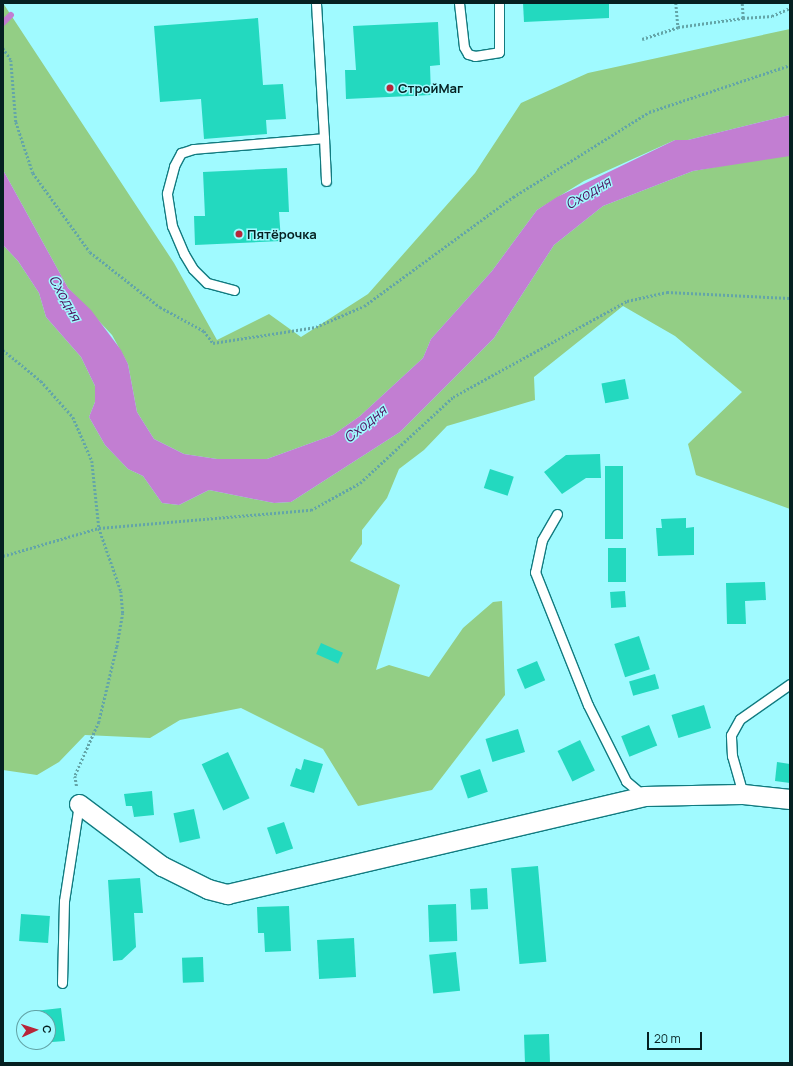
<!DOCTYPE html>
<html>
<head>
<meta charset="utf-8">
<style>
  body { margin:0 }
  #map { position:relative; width:793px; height:1066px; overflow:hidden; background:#a0faff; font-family:Manrope,sans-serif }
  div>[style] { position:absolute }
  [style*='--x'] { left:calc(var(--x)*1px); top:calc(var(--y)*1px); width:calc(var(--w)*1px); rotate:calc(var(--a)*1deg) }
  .green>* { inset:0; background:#93ce85 }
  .water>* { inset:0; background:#c27ed2 }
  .stream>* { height:5.5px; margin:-2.75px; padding:0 2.75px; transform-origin:2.75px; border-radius:2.75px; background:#c27ed2 }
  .building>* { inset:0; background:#23d9bf; transform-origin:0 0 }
  .path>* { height:2.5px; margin-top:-1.25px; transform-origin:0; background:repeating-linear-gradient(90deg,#63a5a8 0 2px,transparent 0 4px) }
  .roads { filter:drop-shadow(1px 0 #117b80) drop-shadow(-1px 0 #117b80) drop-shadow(0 1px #117b80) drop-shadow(0 -1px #117b80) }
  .lane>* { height:9px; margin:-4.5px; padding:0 4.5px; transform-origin:4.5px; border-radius:4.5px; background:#fff }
  .street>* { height:19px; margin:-9.5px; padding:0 9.5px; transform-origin:9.5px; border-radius:9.5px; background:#fff }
  .dots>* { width:11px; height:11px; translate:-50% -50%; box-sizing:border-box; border:2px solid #a0faff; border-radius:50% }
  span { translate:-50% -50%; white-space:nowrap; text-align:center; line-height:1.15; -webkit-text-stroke:3px #a0faff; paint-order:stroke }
  .poi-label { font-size:13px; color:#052021; font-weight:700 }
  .left { translate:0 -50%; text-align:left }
  .water-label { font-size:14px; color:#4d0d5b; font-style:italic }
  .frame { position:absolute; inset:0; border:4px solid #052021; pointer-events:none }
  .north { position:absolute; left:16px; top:1010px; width:40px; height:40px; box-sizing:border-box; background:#a0faff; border:1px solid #62a3a6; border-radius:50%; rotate:87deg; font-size:11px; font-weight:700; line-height:16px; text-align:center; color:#052021 }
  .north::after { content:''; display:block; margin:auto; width:14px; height:18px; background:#b72639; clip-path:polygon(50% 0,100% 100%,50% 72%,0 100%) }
  .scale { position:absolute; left:647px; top:1032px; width:55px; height:18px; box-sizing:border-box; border:2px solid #052021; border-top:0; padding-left:5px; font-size:12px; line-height:14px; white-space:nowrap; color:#052021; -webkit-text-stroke:3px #a0faff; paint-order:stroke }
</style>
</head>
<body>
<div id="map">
  <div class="green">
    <i style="clip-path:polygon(3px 3px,174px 263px,217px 340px,269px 314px,301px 337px,368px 294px,475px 173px,521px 103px,588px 73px,790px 29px,790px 115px,688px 140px,675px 140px,584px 181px,537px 210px,492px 271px,431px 339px,423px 358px,360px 416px,333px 435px,267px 459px,217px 459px,184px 454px,154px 439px,137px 412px,128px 364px,112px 335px,68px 288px,3px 170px)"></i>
    <i style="clip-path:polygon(776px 156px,790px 156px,790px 509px,696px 475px,688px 444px,742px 392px,675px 336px,623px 306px,534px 377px,535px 400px,447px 426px,424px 450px,399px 469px,387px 498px,362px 530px,362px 544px,350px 561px,400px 585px,376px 670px,389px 665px,429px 677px,463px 628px,493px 602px,502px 601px,505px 695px,432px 790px,358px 806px,323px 749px,241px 708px,180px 720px,150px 738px,85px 735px,59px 762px,37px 775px,3px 770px,3px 245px,18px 261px,39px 293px,46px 317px,81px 357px,95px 386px,95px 402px,89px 417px,105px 445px,128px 469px,143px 476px,162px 503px,179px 505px,209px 490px,274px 503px,291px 502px,400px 432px,494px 338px,554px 245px,603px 206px,693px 171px)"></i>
  </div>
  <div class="water">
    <i style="clip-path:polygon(790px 115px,790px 156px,693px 171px,603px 206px,554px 245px,494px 338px,400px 432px,291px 502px,274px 503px,209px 490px,179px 505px,162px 503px,143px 476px,128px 469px,105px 445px,89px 417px,95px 402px,95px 386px,81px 357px,46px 317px,39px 293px,18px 261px,3px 245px,3px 170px,68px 288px,91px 310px,121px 350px,128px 364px,137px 412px,154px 439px,184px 454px,217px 459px,267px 459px,333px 435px,360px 416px,423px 358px,431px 339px,492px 271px,537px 210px,557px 197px,675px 140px,688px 140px)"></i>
  </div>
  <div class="stream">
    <i style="--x:3;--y:23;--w:11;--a:-45"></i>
  </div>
  <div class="building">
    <i style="clip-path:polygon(523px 3px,609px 3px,609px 18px,524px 22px)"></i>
    <i style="clip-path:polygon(258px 18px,263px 85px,283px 84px,286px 119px,266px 120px,267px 134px,204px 139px,201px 99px,160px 102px,154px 26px)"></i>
    <i style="clip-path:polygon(438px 22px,440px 65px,430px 66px,431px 95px,346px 99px,345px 70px,356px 70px,353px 26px)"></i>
    <i style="clip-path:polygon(287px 168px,289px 212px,279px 212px,281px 241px,195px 245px,194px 216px,205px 216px,203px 172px)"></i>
    <i style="left:625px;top:379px;width:20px;height:24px;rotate:79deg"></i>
    <i style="clip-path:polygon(600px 454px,601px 478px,586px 478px,562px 494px,544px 472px,566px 455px)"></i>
    <i style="left:605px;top:466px;width:18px;height:73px"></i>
    <i style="left:490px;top:469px;width:25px;height:20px;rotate:18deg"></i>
    <i style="clip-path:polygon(686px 518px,686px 528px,694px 527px,694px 555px,658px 556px,656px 528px,662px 528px,661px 519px)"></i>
    <i style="left:608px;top:548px;width:18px;height:34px"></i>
    <i style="clip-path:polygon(765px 582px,766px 600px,745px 601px,746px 624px,727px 624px,726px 583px)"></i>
    <i style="left:625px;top:591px;width:16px;height:15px;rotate:86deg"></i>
    <i style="left:639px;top:636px;width:35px;height:26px;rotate:72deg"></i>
    <i style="left:321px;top:643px;width:24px;height:12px;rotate:24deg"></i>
    <i style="left:537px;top:661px;width:21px;height:22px;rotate:67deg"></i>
    <i style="left:655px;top:674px;width:15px;height:27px;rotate:74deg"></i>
    <i style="left:704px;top:705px;width:24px;height:34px;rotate:73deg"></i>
    <i style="left:649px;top:725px;width:22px;height:30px;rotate:68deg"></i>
    <i style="left:518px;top:729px;width:24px;height:34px;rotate:73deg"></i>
    <i style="left:580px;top:740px;width:34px;height:25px;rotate:64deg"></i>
    <i style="left:228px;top:752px;width:51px;height:29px;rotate:65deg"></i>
    <i style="clip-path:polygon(304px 759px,323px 764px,314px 793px,290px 786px,296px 768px,301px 770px)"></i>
    <i style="clip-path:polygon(777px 762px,790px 764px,790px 783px,775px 781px)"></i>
    <i style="left:480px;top:769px;width:24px;height:21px;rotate:71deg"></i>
    <i style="clip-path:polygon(152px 791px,154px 815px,134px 817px,132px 806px,126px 806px,124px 794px)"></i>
    <i style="left:194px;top:809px;width:30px;height:21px;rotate:78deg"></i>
    <i style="left:284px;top:822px;width:28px;height:18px;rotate:71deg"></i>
    <i style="left:538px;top:866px;width:96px;height:27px;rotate:85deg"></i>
    <i style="clip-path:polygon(140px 878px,143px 913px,134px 913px,136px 947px,122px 960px,113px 961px,108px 880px)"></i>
    <i style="left:487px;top:888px;width:21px;height:17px;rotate:87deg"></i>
    <i style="left:456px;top:904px;width:37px;height:28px;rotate:88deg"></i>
    <i style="clip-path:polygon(289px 906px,291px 951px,265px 952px,264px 933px,258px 933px,257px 907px)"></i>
    <i style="left:21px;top:914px;width:29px;height:27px;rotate:4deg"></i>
    <i style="left:354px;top:938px;width:39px;height:37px;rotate:87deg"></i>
    <i style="left:456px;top:952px;width:39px;height:27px;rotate:84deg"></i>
    <i style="left:203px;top:957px;width:25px;height:21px;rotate:88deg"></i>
    <i style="clip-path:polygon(61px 1008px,65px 1041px,52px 1042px,52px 1036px,48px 1037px,48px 1018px,36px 1018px,35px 1011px)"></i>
    <i style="left:549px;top:1034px;width:29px;height:25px;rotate:88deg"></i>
  </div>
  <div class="path">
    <i style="--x:676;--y:3;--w:24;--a:85"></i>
    <i style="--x:743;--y:18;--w:29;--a:-4"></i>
    <i style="--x:772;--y:16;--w:20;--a:-24"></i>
    <i style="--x:642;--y:39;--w:38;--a:-18"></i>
    <i style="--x:678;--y:27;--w:66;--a:-7.9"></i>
    <i style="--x:743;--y:18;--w:15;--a:-94"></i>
    <i style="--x:3;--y:48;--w:14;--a:56"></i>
    <i style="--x:11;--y:60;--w:62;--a:85.4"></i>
    <i style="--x:16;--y:122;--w:54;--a:71.6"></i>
    <i style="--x:33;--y:173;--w:97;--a:54.2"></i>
    <i style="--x:90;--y:252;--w:89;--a:38.2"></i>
    <i style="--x:160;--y:307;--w:50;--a:28.6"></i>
    <i style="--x:204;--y:331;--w:15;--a:53"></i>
    <i style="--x:213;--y:343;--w:104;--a:-8.8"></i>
    <i style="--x:316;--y:327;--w:52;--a:-23.6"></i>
    <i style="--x:364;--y:306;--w:185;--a:-36.2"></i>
    <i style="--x:513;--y:197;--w:160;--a:-32"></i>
    <i style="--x:649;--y:112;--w:149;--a:-18.4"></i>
    <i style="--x:3;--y:350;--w:49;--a:39.2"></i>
    <i style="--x:41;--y:381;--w:48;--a:48.4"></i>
    <i style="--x:73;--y:417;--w:48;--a:66.6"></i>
    <i style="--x:92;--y:461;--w:67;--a:84"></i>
    <i style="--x:99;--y:528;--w:67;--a:70.8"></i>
    <i style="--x:121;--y:591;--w:22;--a:85"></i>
    <i style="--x:123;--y:613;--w:35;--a:100"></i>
    <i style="--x:117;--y:647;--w:77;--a:103.5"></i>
    <i style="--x:99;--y:722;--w:59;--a:114"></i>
    <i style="--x:75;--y:776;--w:11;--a:80"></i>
    <i style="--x:3;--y:556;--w:100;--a:-16.3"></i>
    <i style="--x:99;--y:528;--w:213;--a:-4.9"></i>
    <i style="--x:311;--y:510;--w:56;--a:-28.9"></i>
    <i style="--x:360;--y:483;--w:127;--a:-42.8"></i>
    <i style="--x:453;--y:397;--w:199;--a:-28.9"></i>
    <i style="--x:627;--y:301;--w:41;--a:-12.7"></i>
    <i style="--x:667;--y:292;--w:123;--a:2.8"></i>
  </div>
  <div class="roads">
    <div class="lane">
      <i style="--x:459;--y:3;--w:44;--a:83.5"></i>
      <i style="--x:464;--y:47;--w:8;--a:60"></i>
      <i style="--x:468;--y:54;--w:7;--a:16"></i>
      <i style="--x:475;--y:56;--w:24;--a:-9"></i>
      <i style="--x:499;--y:52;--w:49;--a:-90"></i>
      <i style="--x:324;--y:138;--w:43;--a:87.3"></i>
      <i style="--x:234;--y:290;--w:28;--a:-165"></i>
      <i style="--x:207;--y:283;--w:20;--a:-135"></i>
      <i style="--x:193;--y:269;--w:17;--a:-121"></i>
      <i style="--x:184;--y:254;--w:30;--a:-113"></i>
      <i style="--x:172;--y:226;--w:33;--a:-99"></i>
      <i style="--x:167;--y:193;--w:28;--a:-75"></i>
      <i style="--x:174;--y:166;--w:15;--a:-62"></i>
      <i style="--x:181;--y:153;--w:13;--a:-18"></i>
      <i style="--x:193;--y:149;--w:131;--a:-4.8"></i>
      <i style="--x:324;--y:138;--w:135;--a:-93.4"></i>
      <i style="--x:557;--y:514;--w:30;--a:120"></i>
      <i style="--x:542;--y:540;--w:33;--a:102"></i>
      <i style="--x:535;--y:572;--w:143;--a:68.3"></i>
      <i style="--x:588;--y:705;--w:85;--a:63.4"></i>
      <i style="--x:626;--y:781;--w:23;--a:40"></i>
      <i style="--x:743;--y:794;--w:40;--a:-106"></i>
      <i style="--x:732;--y:756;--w:21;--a:-93"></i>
      <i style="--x:731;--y:735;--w:18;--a:-61"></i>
      <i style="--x:740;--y:719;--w:61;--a:-35"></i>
      <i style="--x:62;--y:983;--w:82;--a:-88.6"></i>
      <i style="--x:64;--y:901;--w:98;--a:-81.2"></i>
    </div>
    <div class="street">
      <i style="--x:79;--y:804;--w:104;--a:36.8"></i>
      <i style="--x:162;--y:866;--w:51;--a:26.6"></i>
      <i style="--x:208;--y:889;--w:20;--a:15"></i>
      <i style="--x:227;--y:894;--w:428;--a:-13.2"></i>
      <i style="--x:644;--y:796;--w:99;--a:-1.2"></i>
      <i style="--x:743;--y:794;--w:47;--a:6.1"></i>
    </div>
  </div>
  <div class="dots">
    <i style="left:390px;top:88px;background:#b72639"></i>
    <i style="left:239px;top:234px;background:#b72639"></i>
  </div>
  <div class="poi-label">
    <span class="left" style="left:398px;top:88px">СтройМаг</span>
    <span class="left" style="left:247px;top:234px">Пятёрочка</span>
  </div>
  <div class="water-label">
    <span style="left:588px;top:193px;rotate:-30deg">Сходня</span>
    <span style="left:65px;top:298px;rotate:61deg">Сходня</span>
    <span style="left:365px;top:424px;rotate:-39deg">Сходня</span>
  </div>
  <div class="frame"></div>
  <div class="north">С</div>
  <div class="scale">20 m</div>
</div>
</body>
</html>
